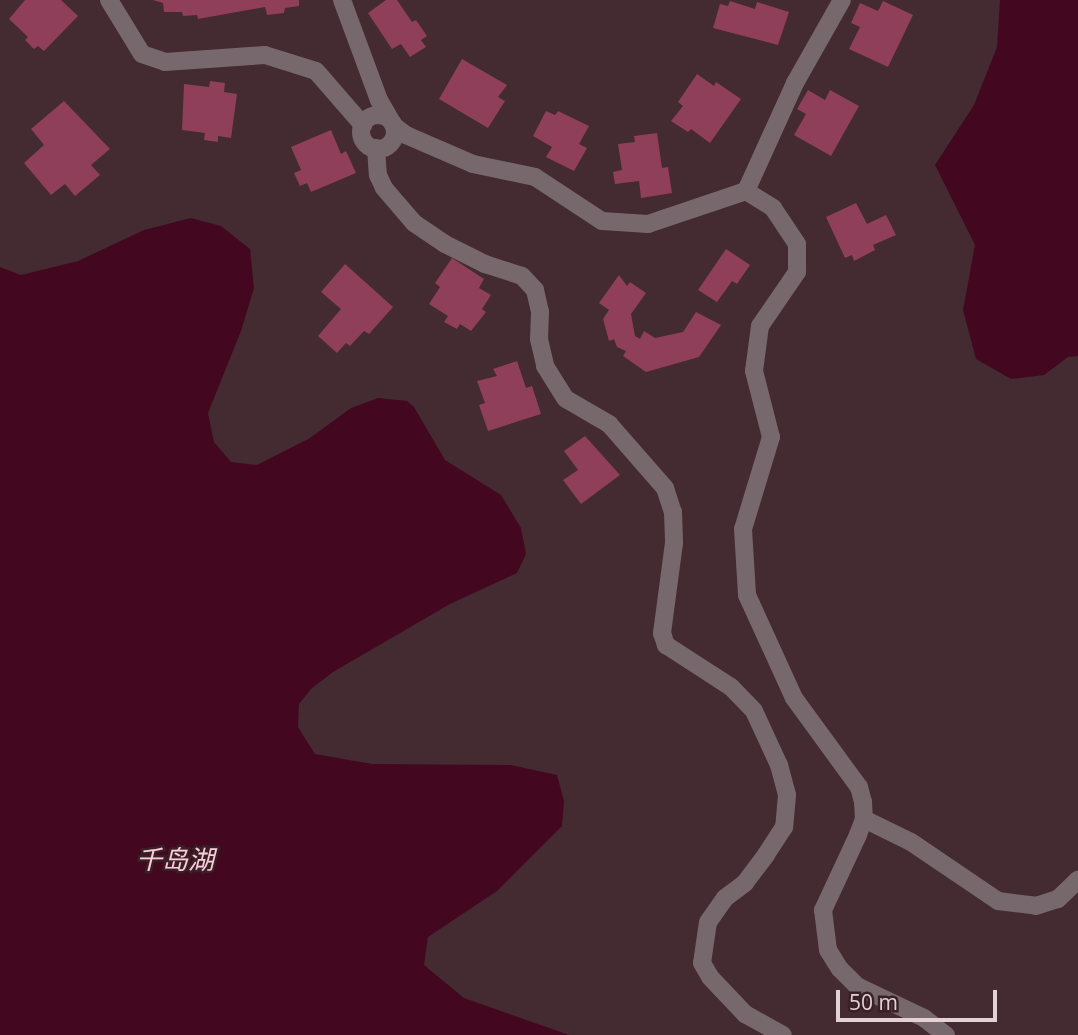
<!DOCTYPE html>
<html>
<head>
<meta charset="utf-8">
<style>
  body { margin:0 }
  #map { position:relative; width:1078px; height:1035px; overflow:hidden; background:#442a31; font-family:"Open Sans","Noto Sans SC",sans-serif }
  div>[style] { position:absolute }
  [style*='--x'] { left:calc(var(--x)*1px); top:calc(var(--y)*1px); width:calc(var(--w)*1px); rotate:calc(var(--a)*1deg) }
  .water>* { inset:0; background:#430820 }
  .building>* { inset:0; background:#8f3f59 }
  .minor>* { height:18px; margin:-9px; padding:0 9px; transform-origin:9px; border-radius:9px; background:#76686c }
  .minor>.ring { margin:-9px; padding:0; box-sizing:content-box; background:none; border:18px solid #76686c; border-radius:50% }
  span { translate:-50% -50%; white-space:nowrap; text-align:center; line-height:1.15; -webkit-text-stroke:5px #392027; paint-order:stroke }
  .water-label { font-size:26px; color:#fcccd8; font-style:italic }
  .scale { position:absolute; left:836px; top:990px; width:161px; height:32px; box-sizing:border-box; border:4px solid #e3d1d5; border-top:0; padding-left:9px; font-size:21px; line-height:24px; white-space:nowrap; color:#e3d1d5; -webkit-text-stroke:5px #392027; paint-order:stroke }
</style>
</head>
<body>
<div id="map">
  <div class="water">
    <i style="clip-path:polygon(1000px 0,1078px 0,1078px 356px,1068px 357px,1044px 375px,1011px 379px,976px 359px,963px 310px,975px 245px,935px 165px,974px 105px,997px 47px)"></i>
    <i style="clip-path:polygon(191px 218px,221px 226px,250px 249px,254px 288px,241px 331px,208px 413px,214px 442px,231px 462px,257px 465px,310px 438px,351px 408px,378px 398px,407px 401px,414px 407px,445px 460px,501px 495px,521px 528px,526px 554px,517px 573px,450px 604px,333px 672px,311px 689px,299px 704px,298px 727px,315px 754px,372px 764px,511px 765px,557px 775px,564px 801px,562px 826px,497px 891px,428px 937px,424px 965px,464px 998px,569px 1035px,0 1035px,0 267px,21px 275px,78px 261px,144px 230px)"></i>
  </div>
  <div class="building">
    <i style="clip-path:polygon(25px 0,61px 0,78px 16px,44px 51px,38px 46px,34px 49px,25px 40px,28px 37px,9px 19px)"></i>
    <i style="clip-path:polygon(153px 0,299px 0,299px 6px,285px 8px,284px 13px,267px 15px,265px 7px,198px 19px,197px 15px,183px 16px,182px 12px,164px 12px,163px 3px)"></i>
    <i style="clip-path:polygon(386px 0,397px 0,412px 22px,416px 20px,427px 36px,421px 40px,426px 47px,410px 57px,401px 44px,392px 49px,368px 13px)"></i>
    <i style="clip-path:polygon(730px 1px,755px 9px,757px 2px,789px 12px,778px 45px,713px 28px,720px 4px,728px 6px)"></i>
    <i style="clip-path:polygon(883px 1px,913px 15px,888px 67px,849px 49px,860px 27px,851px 23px,860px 3px,878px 11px)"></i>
    <i style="clip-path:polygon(462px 59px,507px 85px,498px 97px,505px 101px,488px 128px,439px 99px)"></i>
    <i style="clip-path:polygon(697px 74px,714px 86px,716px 82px,741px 99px,710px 143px,691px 129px,688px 132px,671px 121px,683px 106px,678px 102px)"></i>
    <i style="clip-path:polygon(210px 81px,225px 83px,224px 92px,237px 94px,231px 138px,218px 136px,218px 142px,204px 140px,205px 133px,182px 130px,184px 84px,209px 87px)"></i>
    <i style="clip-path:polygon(808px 90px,825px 100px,830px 90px,859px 106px,831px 156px,794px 135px,806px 114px,797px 109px)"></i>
    <i style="clip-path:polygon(64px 101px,110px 149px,91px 165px,100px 175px,75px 196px,65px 184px,51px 195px,24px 163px,44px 145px,31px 129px)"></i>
    <i style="clip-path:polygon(546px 111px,555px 115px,558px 111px,589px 126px,579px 144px,587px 148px,574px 171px,546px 157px,552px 147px,533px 136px)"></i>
    <i style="clip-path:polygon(331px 130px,341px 154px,346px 151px,356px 173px,311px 192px,307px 183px,300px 186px,294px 173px,301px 170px,291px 147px)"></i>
    <i style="clip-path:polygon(657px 133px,662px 168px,668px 167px,672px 193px,641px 198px,639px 181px,615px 184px,613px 172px,622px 170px,618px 144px,635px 142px,634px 136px)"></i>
    <i style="clip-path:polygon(856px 203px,867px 224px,886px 215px,896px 235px,873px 245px,875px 250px,854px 261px,852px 255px,845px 258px,826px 217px)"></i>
    <i style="clip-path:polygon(726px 249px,750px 265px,737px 284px,732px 281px,717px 302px,698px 290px)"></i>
    <i style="clip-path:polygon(452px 258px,484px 279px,479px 288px,491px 295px,482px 309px,486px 312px,471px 331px,460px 324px,457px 329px,444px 322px,448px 316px,429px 304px,440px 287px,435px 283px)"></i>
    <i style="clip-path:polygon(345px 264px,393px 307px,369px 334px,364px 331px,350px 346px,346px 343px,337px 353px,318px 336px,341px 309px,321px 292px)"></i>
    <i style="clip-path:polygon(619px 275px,627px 286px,630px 282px,646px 293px,631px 314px,635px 336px,640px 339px,644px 331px,655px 338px,683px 332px,696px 312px,721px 325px,699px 357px,646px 372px,623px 356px,626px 351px,617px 347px,614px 339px,609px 341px,603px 319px,609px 310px,599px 303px)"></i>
    <i style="clip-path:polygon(517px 361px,526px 388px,532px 386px,541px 414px,488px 431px,479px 405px,485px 403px,477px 381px,497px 376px,493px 369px)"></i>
    <i style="clip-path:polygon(585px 436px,620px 475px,581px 504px,563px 480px,578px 470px,564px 451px)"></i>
  </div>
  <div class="minor">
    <i style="--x:109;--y:0;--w:63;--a:58.6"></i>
    <i style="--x:142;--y:54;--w:24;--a:19"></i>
    <i style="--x:165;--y:62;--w:100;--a:-4"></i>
    <i style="--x:265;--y:55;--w:53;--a:17.4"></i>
    <i style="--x:316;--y:71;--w:72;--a:49"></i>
    <i style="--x:342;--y:0;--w:107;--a:69.7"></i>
    <i style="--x:379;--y:100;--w:30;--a:60"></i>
    <i style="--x:394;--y:126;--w:15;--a:37"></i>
    <i style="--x:406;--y:135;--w:73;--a:23.4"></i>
    <i style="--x:473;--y:164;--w:63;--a:11.8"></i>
    <i style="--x:535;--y:177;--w:80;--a:33.3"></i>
    <i style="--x:602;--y:221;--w:46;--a:3.7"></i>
    <i style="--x:648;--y:224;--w:103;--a:-18.6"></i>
    <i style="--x:746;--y:191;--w:32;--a:32"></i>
    <i style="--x:773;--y:208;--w:43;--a:56.3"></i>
    <i style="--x:797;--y:244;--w:28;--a:90"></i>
    <i style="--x:797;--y:272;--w:65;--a:124.4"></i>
    <i style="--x:760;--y:326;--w:45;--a:97.6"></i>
    <i style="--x:754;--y:371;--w:68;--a:75.6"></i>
    <i style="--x:771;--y:437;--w:96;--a:106.9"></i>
    <i style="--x:743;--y:529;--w:66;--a:86.5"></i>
    <i style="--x:747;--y:595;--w:113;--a:65.5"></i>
    <i style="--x:794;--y:698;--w:110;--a:53.9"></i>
    <i style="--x:859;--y:787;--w:16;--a:75"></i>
    <i style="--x:863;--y:802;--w:17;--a:87"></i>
    <i style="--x:864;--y:819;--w:17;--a:111"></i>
    <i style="--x:858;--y:835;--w:83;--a:115"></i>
    <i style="--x:823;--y:910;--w:40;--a:82.9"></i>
    <i style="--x:828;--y:950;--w:22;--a:58"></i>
    <i style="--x:840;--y:969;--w:24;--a:45"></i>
    <i style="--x:857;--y:986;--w:74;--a:25.5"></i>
    <i style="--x:924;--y:1018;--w:28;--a:38"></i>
    <i class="ring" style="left:361px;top:115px;width:16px;height:16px"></i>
    <i style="--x:376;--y:148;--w:27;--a:86"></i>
    <i style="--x:378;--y:175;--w:14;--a:65"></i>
    <i style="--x:384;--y:188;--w:46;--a:49.4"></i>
    <i style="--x:414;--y:223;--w:37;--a:34"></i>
    <i style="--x:445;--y:244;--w:45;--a:26.6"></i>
    <i style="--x:485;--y:264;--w:39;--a:18"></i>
    <i style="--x:522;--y:276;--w:19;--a:47"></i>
    <i style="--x:535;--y:290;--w:23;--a:77"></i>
    <i style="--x:540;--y:312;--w:27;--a:92"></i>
    <i style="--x:539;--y:339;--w:28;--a:77"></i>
    <i style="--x:545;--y:366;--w:39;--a:58"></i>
    <i style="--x:566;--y:399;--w:50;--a:30.2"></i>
    <i style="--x:609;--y:424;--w:85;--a:48.8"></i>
    <i style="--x:665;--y:488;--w:25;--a:72"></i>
    <i style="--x:673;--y:512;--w:31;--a:88"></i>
    <i style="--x:674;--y:543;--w:91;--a:97.6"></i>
    <i style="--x:662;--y:633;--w:13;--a:72"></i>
    <i style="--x:666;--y:645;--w:77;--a:32.9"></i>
    <i style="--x:731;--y:687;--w:33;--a:46"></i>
    <i style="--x:754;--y:711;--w:60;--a:65.2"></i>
    <i style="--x:779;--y:765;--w:31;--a:75"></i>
    <i style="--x:787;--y:795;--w:32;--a:95"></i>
    <i style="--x:784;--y:827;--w:33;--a:123"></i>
    <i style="--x:766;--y:855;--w:35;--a:127"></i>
    <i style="--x:745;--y:883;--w:25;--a:143"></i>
    <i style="--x:725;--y:898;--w:29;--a:125"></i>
    <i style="--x:708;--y:922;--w:41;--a:98.3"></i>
    <i style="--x:702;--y:963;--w:16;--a:60"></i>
    <i style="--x:710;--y:977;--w:51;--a:46.6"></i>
    <i style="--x:745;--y:1014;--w:43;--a:28.9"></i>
    <i style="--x:746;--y:191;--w:119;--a:-65.6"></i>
    <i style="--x:795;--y:83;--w:95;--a:-60.5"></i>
    <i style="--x:864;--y:819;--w:52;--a:26.1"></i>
    <i style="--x:911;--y:842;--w:105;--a:34.1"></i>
    <i style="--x:998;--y:901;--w:38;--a:7"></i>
    <i style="--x:1036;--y:906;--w:23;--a:-18"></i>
    <i style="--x:1058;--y:899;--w:28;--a:-44"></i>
  </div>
  <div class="water-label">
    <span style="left:175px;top:860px">千岛湖</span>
  </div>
  <div class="scale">50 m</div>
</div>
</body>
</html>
